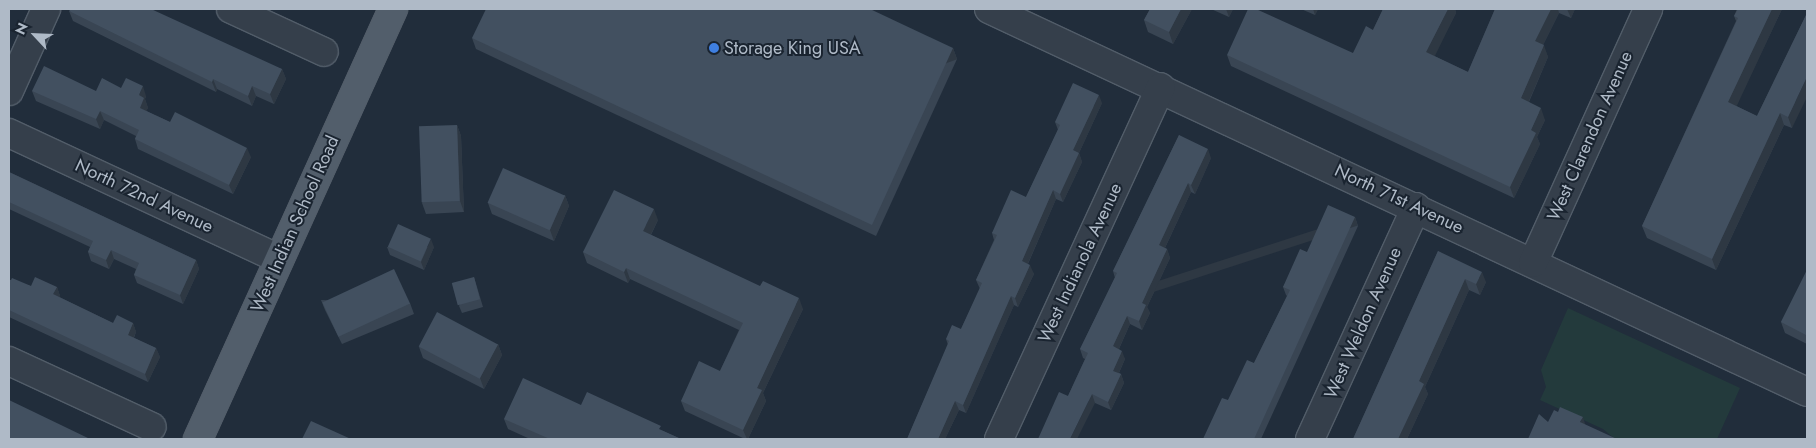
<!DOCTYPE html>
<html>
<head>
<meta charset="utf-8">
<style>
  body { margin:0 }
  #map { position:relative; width:1816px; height:448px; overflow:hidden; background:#212d3b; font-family:Jost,sans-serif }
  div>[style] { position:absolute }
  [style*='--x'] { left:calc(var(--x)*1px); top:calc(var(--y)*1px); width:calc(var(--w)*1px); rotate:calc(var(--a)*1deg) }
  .green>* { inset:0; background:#233a3c }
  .roads { filter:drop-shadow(1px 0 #525d69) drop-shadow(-1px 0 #525d69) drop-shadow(0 1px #525d69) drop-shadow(0 -1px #525d69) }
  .minor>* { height:28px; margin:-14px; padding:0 14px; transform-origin:14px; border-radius:14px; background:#353f4b }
  .major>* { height:28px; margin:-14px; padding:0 14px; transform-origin:14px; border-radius:14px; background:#525e6b }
  .wall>* { inset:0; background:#394553 }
  .shaded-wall>* { inset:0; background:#2e3843; transform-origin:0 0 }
  .building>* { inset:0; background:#425060; transform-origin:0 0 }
  .dots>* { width:14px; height:14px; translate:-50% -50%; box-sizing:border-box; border:2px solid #1a2430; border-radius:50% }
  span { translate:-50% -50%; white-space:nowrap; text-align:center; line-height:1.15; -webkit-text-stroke:4px #1a2430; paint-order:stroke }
  .poi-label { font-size:18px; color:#afbac7 }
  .left { translate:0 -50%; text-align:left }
  .street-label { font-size:18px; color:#afbac7 }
  .frame { position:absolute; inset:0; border:10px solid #afbac7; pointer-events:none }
  .north { position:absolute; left:10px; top:10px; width:50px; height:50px; -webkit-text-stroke:4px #1a2430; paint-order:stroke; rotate:295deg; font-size:14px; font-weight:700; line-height:20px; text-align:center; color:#afbac7 }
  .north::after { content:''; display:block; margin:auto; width:18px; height:22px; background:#afbac7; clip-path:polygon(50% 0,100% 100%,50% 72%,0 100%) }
</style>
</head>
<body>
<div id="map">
  <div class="green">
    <i style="clip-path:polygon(1568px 308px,1740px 388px,1717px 439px,1615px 439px,1603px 429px,1540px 400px,1546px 387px,1541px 370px)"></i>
  </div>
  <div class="roads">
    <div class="minor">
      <i style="--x:231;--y:9;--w:102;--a:24.8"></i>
      <i style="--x:989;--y:9;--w:903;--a:25.09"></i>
      <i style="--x:9;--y:91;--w:90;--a:-65.7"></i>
      <i style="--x:9;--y:133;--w:298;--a:25"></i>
      <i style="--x:1533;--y:263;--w:279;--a:-65.6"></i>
      <i style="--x:9;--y:361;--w:157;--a:24.8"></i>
      <i style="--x:999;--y:439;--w:387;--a:-65.3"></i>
      <i style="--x:1310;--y:439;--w:255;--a:-65.4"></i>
    </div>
    <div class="major">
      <i style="--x:198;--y:439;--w:472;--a:-65.6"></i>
    </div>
  </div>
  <div class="wall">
    <i style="clip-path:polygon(1150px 9px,1192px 9px,1173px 44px,1148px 32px,1144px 20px)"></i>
    <i style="clip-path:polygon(1211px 9px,1233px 9px,1229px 17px)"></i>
    <i style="clip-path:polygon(1301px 9px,1318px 9px,1315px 15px)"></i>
    <i style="clip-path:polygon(1383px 9px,1455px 9px,1456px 13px,1434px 56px,1468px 72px,1495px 9px,1575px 9px,1571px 18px,1559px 13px,1543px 45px,1548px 57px,1529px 102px,1545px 120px,1537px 137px,1540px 144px,1514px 198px,1231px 66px,1227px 55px,1353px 53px,1373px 30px)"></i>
    <i style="clip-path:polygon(1737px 9px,1782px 9px,1736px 106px,1757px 116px,1807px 13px,1792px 128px,1784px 125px,1716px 270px,1647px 238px,1642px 226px,1736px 21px,1734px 16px)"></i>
    <i style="clip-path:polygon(69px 11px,282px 69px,286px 79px,274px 104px,256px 96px,252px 106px,217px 89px,216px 92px,73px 21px)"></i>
    <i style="clip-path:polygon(472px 38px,953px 48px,957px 59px,876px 236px,476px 49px)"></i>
    <i style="clip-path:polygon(121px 88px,146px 96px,145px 99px,148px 108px,146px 111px,170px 122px,251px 157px,233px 194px,138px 149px,135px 139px,136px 136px,104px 120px,100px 129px,36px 101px,32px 91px,96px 91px)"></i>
    <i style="clip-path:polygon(1102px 103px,1079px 153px,1082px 162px,1063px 202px,1056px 199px,1028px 264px,1034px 274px,1018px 307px,1014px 305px,966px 413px,959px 410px,945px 439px,907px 439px,948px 345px,946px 339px,961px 329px,980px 289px,976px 280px,994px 240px,992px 233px,1026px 197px,1058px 130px,1055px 122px)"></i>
    <i style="clip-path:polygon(457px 125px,461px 136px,464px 212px,426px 214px,422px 203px)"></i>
    <i style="clip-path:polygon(1179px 135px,1211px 158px,1195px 194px,1191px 192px,1165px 248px,1167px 249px,1170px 258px,1147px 307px,1150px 313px,1142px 330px,1130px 324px,1119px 349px,1125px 359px,1119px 373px,1121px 374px,1124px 383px,1111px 410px,1095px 403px,1068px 396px,1085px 359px,1083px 358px,1080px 349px,1115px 278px,1113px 271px)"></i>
    <i style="clip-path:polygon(9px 172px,196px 260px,199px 269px,183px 304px,137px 283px,134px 275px,136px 269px,114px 259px,109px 269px,91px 261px,88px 252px,90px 247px,9px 209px)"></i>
    <i style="clip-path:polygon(565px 195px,569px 206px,554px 241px,492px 214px,488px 203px)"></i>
    <i style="clip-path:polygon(1355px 217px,1358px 226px,1261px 439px,1203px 439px,1228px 400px,1254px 363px,1287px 296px,1286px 295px,1283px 287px,1307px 252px)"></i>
    <i style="clip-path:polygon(658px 220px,651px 235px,803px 309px,763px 393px,766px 401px,748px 439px,745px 439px,685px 411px,681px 401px,720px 371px,739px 330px,630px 279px,628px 283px,587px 263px,583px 252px)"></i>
    <i style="clip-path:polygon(387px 247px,434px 247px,424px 270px,390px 255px)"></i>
    <i style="clip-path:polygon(1438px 251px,1486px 282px,1480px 295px,1469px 290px,1425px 387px,1428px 394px,1407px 439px,1353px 439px)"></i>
    <i style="clip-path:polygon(1807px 270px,1807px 344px,1785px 333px,1781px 322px)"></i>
    <i style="clip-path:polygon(474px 277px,483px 307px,462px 313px,459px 306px)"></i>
    <i style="clip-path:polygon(9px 280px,31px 286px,57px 287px,60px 296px,59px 297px,113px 323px,133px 323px,136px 332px,134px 338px,156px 348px,160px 357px,148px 382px,9px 317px)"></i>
    <i style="clip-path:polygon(321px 300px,410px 303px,414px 314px,342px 344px,325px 310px)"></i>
    <i style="clip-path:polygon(498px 344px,502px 355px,484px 389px,423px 358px,419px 347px)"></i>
    <i style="clip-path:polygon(581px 405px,663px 431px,681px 439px,530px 439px,508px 429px,504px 419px)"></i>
  </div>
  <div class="shaded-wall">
    <i style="clip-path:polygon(1181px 9px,1192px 9px,1173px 44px,1169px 32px)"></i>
    <i style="clip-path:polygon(1226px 9px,1233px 9px,1229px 17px)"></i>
    <i style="clip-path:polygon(1313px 9px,1318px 9px,1315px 15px)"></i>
    <i style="clip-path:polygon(1448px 9px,1455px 9px,1456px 13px,1431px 64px,1426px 52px)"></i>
    <i style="clip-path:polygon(1551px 9px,1558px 9px,1559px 13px,1539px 53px,1535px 41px)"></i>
    <i style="clip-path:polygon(1567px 9px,1575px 9px,1571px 18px)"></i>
    <i style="clip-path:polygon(1772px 9px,1782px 9px,1733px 114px,1728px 102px)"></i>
    <i style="clip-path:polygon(1544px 45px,1548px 57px,1525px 110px,1521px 98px)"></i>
    <i style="left:953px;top:48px;width:12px;height:195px;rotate:70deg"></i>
    <i style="clip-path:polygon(282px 69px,286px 79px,274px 104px,270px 94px)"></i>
    <i style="clip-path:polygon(1807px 77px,1807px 97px,1792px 128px,1788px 117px)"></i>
    <i style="clip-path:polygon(213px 79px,217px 89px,216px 92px,212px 82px)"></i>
    <i style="clip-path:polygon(143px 86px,146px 96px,145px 99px,148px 108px,143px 117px,140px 108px,139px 95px)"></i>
    <i style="clip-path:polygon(252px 86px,256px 96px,252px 106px,248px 96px)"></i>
    <i style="clip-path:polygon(1099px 95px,1102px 103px,1079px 153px,1082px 162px,1063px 202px,1060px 194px,1073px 150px)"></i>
    <i style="clip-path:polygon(1541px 108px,1545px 120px,1537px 137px,1540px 144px,1514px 198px,1510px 187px,1531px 130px)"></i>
    <i style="clip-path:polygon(100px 111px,104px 120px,100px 129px,96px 119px)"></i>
    <i style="clip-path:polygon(1780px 113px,1784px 125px,1716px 270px,1712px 259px)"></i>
    <i style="clip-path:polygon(457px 125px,461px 136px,464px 212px,460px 201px)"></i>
    <i style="clip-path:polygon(247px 148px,251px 157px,233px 194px,229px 185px)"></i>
    <i style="clip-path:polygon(1208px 149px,1211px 158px,1195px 194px,1191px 185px)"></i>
    <i style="clip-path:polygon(1188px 183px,1191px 192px,1162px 254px,1159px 245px)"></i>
    <i style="clip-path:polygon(1053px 190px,1056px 199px,1025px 270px,1022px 261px)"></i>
    <i style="clip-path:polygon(565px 195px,569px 206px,554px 241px,550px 230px)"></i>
    <i style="clip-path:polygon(654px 209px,658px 220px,647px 242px,643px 231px)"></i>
    <i style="left:1355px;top:217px;width:9px;height:244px;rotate:72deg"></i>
    <i style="clip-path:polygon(431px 239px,434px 247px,424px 270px,421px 262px)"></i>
    <i style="clip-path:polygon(1167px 249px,1170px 258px,1147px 307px,1150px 313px,1142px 330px,1139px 321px,1142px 303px)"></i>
    <i style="clip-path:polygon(111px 250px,114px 259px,109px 269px,106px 260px)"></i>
    <i style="clip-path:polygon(196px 260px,199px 269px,183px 304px,180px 295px)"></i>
    <i style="clip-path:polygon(1030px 265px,1034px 274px,1018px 307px,1015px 298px)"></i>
    <i style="clip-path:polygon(626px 268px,630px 279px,628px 283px,624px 272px)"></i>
    <i style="clip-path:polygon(1482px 272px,1486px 282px,1480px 295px,1476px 284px)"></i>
    <i style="clip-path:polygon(1465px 279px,1469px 290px,1425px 387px,1428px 394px,1407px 439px,1398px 439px,1419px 381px)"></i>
    <i style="clip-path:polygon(57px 287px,60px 296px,56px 303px,53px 294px)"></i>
    <i style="clip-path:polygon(1011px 296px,1014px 305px,966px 413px,963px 405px)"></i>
    <i style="clip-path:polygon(799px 298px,803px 309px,763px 393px,766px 401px,748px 439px,747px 439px,743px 430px,757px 388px)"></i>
    <i style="clip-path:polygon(1127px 316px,1130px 324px,1116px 355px,1113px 346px)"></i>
    <i style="clip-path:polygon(133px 323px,136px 332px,131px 343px,128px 335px)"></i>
    <i style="clip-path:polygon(498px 344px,502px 355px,484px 389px,480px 378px)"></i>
    <i style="clip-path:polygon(156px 348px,160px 357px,148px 382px,145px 374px)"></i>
    <i style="clip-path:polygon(1122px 351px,1125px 359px,1116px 379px,1113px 371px)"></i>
    <i style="clip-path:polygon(1121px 374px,1124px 383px,1111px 410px,1108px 402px)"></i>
    <i style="clip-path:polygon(1092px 394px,1095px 403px,1077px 439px,1070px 439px)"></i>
    <i style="clip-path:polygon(955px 401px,959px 410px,945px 439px,938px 439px)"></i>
    <i style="clip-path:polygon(1583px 417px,1587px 430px,1580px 422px)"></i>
  </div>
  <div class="building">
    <i style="clip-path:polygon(71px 9px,151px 9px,282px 69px,270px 94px,252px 86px,248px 96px,213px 79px,212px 82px,69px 11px)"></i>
    <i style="clip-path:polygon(486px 9px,870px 9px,953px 48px,872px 225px,472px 38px)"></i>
    <i style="clip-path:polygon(1150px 9px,1181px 9px,1169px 32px,1144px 20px)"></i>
    <i style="clip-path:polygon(1248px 9px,1256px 9px,1353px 53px,1366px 26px,1373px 30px,1383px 9px,1448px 9px,1426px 52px,1468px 72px,1495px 9px,1551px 9px,1535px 41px,1544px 45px,1521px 98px,1541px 108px,1531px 130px,1536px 133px,1510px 187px,1227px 55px)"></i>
    <i style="clip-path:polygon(1738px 9px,1772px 9px,1728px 102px,1757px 116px,1807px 13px,1807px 77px,1788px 117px,1780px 113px,1712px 259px,1642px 226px,1738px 18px,1734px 16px)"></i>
    <i style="clip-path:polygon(44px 66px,96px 91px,102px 78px,121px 88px,126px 78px,143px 86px,139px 95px,144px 98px,140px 108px,170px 122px,175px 112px,247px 148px,229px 185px,135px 139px,139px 130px,100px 111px,96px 119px,32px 91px)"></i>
    <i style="clip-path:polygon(1073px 83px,1099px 95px,1073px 150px,1079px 153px,1060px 194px,1053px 190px,1022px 261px,1030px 265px,1015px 298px,1011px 296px,963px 405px,955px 401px,938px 439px,907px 439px,949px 341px,946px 339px,952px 325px,961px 329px,982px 283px,976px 280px,997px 235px,992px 233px,1011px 190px,1026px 197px,1060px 125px,1055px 122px)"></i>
    <i style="left:457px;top:125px;width:76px;height:38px;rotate:88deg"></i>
    <i style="clip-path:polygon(1179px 135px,1208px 149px,1191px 185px,1188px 183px,1159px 245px,1167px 249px,1142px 303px,1146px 305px,1139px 321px,1127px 316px,1113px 346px,1122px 351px,1113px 371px,1121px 374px,1108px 402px,1092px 394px,1070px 439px,1038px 439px,1059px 392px,1068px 396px,1088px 353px,1080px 349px,1117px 273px,1113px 271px)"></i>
    <i style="left:503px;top:168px;width:68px;height:38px;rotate:24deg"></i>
    <i style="clip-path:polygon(9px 172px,196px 260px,180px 295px,134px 275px,139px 263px,111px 250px,106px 260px,88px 252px,93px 241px,9px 202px)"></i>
    <i style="clip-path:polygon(614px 190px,654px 209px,643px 231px,760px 286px,763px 281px,799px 298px,757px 388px,762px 390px,743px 430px,681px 401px,699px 361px,720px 371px,743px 323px,626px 268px,624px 272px,583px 252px)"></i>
    <i style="clip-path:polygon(1328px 205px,1355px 217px,1254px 439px,1203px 439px,1222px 398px,1228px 400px,1247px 360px,1254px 363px,1290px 290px,1283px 287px,1300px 249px,1307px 252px)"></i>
    <i style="left:398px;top:224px;width:36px;height:25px;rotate:24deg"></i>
    <i style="clip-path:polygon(1438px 251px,1482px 272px,1476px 284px,1465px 279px,1419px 381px,1424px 384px,1398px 439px,1353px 439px)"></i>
    <i style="left:394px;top:269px;width:38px;height:79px;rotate:65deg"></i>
    <i style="clip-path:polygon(1807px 270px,1807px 331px,1806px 335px,1781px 322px)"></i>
    <i style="clip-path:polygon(35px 277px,57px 287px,53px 294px,113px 323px,117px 315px,133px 323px,128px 335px,156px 348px,145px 374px,9px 310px,9px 280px,11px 280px,12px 278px,31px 286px)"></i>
    <i style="left:474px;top:277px;width:23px;height:23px;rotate:75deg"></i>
    <i style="left:437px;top:312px;width:69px;height:39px;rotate:28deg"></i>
    <i style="clip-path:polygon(523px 378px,581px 405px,587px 392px,661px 426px,659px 429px,681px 439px,550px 439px,504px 419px)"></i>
    <i style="clip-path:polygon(9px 400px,90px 439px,9px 439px)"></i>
    <i style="clip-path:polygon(1560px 407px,1583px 417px,1580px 422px,1617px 439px,1528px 439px,1539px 414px,1548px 422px,1554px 410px,1558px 412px)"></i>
    <i style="clip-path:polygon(311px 421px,351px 439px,302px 439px)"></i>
  </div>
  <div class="dots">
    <i style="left:714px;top:48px;background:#3f7fe0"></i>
  </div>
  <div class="poi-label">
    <span class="left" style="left:724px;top:48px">Storage King USA</span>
  </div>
  <div class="street-label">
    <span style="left:1590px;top:136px;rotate:-66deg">West Clarendon Avenue</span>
    <span style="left:144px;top:196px;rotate:25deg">North 72nd Avenue</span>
    <span style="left:1399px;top:199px;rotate:25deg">North 71st Avenue</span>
    <span style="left:295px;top:224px;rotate:-66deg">West Indian School Road</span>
    <span style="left:1080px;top:263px;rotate:-65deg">West Indianola Avenue</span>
    <span style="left:1363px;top:323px;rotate:-66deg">West Weldon Avenue</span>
  </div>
  <div class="frame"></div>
  <div class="north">N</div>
</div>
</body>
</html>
